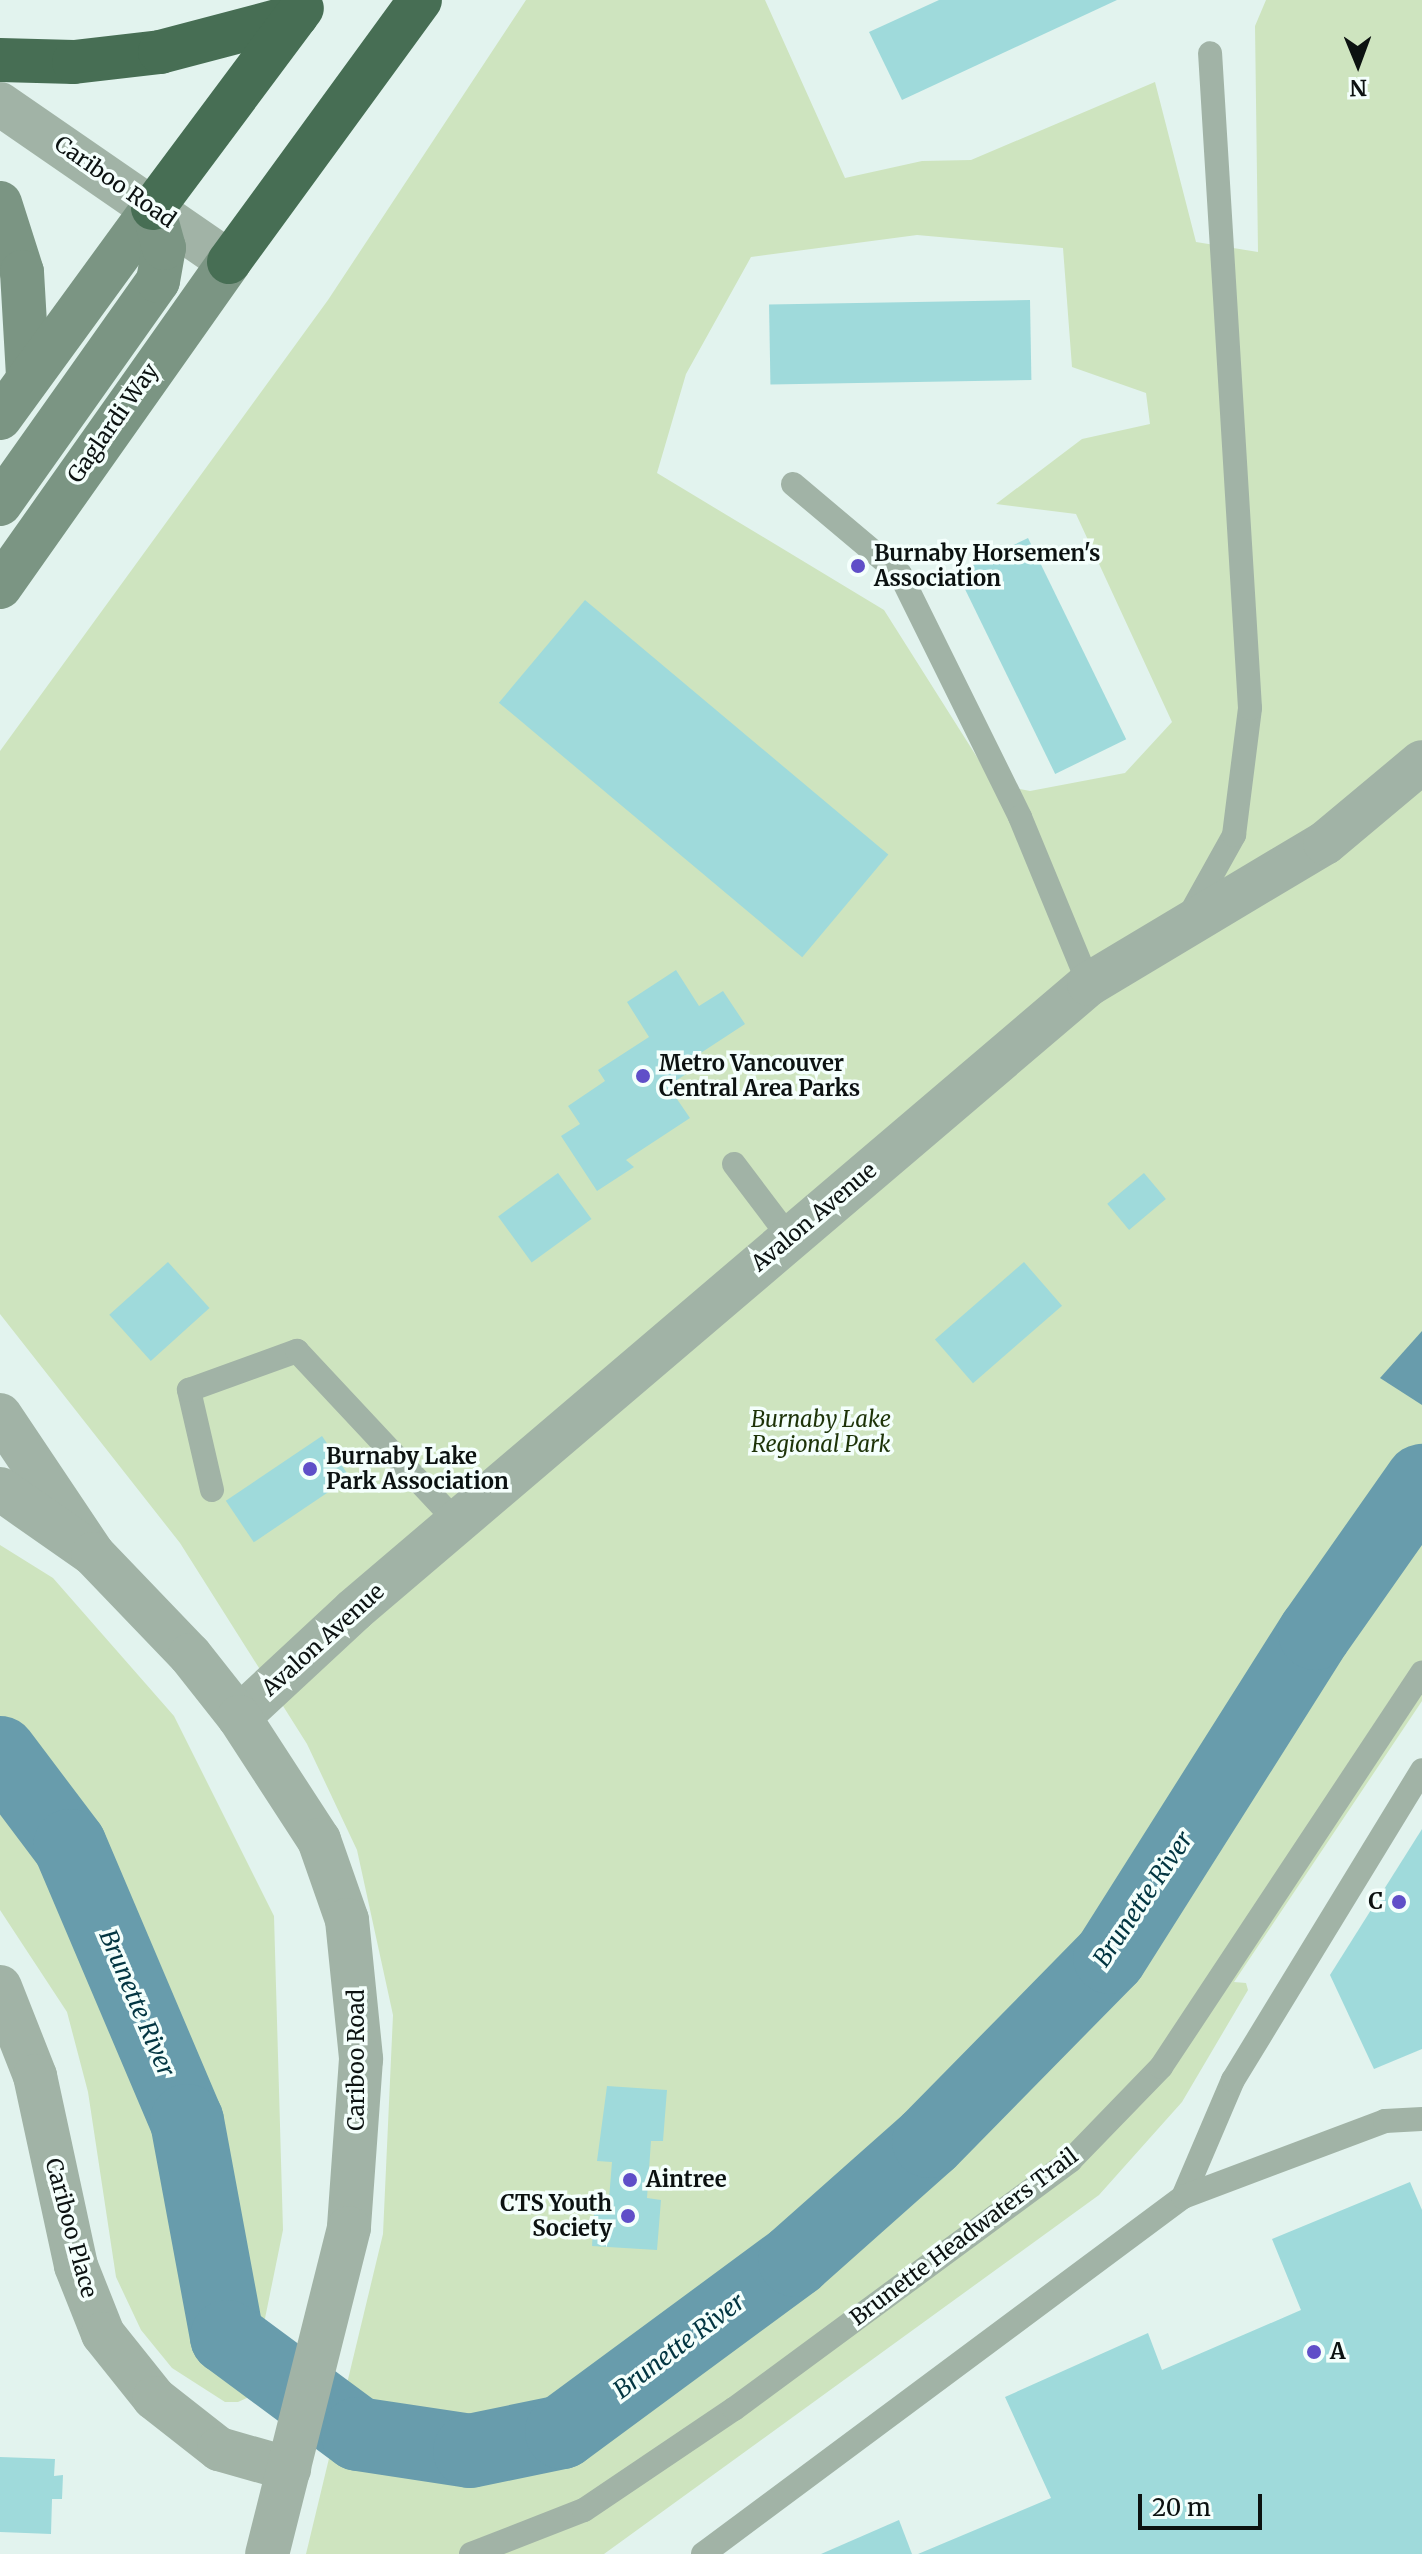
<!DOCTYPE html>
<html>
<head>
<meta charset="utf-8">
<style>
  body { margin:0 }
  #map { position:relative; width:1422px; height:2554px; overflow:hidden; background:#e2f3ee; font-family:Merriweather,serif }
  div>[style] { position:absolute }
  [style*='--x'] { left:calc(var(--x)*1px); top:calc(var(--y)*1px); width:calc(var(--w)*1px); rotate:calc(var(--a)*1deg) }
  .green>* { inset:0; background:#cee4bf }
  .water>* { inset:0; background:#689cac }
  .river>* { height:74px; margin:-37px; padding:0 37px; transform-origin:37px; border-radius:37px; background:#689cac }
  .building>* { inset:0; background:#9fdadb; transform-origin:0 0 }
  .service>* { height:24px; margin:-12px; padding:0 12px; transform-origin:12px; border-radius:12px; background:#a1b3a6 }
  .minor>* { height:44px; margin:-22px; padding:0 22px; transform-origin:22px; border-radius:22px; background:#a1b3a6 }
  .tertiary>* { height:44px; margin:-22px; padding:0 22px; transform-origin:22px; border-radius:22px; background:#a1b3a6 }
  .secondary>* { height:44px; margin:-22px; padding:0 22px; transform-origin:22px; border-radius:22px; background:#7b9583 }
  .motorway>* { height:44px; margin:-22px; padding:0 22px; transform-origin:22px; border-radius:22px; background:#476e54 }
  .dots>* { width:22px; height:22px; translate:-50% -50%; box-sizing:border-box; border:4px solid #f4fffc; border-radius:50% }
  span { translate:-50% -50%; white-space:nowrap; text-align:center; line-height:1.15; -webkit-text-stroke:7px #f4fffc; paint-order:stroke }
  .street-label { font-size:22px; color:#0c1211 }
  .poi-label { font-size:22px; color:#0c1211; font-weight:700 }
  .left { translate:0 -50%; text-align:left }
  .right { translate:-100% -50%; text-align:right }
  .park-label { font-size:22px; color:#1d3308; font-style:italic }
  .water-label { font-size:24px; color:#023541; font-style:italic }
  .north { position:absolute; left:1318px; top:24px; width:80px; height:80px; -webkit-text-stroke:6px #f4fffc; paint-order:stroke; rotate:179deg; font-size:22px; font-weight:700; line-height:32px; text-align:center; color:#0c1211 }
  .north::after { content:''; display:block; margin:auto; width:28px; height:36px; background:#0c1211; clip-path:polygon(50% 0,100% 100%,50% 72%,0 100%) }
  .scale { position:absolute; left:1138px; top:2494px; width:124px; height:36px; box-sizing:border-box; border:4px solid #0c1211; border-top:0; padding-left:10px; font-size:24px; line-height:28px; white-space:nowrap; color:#0c1211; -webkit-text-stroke:6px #f4fffc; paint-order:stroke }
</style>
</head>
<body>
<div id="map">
  <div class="green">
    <i style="clip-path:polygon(evenodd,526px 0,765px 0,845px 178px,922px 161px,971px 160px,1155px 82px,1196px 242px,1258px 252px,1255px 26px,1266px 0,1422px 0,1422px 1701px,1234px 1982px,1246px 1983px,1248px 1990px,1182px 2102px,1099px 2195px,604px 2554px,306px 2554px,383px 2234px,393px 2015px,357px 1850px,307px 1744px,180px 1543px,0 1314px,0 751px,328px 300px,526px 0,917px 235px,1063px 248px,1072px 367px,1146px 393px,1150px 424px,1082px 439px,996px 504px,1076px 514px,1172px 722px,1125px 773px,1030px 791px,994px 784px,884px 610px,657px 473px,686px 374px,751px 257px,917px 235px)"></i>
    <i style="clip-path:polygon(0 1545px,53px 1578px,174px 1716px,274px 1916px,283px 2230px,249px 2397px,238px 2402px,225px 2402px,172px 2368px,141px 2330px,116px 2277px,88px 2092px,67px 2012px,0 1910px)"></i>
  </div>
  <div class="water">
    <i style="clip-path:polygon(1422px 1331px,1422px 1405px,1380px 1378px)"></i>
  </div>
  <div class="river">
    <i style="--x:0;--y:1753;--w:116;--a:53"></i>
    <i style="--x:70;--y:1846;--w:299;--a:67"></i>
    <i style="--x:187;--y:2121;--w:220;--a:79.5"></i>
    <i style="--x:227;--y:2337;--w:163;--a:36.5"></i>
    <i style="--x:358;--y:2434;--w:113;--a:8.6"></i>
    <i style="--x:470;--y:2451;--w:94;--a:-11.7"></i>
    <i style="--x:562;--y:2432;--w:290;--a:-36.4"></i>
    <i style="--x:795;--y:2260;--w:179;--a:-41.6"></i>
    <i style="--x:929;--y:2141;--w:258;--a:-45.5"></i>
    <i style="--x:1110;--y:1957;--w:383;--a:-57.7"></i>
    <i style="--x:1315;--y:1633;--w:186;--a:-54.9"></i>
  </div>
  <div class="building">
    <i style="clip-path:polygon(939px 0,1117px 0,902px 100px,869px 32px)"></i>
    <i style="left:1030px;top:300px;width:80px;height:261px;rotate:89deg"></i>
    <i style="left:1028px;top:538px;width:224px;height:79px;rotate:64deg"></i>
    <i style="left:585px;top:600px;width:396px;height:134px;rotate:40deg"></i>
    <i style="clip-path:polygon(676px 970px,699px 1006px,723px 991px,745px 1024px,690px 1060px,695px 1068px,668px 1086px,690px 1118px,626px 1160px,634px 1167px,597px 1191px,561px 1136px,580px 1124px,568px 1106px,605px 1081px,598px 1070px,649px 1037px,627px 1002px)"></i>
    <i style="left:558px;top:1173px;width:57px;height:74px;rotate:54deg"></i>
    <i style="left:1144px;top:1173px;width:34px;height:48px;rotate:50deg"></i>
    <i style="left:168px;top:1262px;width:62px;height:79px;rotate:48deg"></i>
    <i style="left:1024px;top:1262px;width:58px;height:118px;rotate:49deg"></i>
    <i style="left:322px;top:1436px;width:50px;height:116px;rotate:56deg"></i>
    <i style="clip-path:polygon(1422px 1829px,1422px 2049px,1374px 2069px,1330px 1975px)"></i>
    <i style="clip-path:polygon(607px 2086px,667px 2090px,663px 2141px,651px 2141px,647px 2198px,661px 2200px,657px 2250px,592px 2246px,595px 2198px,609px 2199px,612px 2162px,597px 2161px)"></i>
    <i style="clip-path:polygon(1410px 2182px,1422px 2210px,1422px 2554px,918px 2554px,1051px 2498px,1005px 2397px,1148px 2333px,1162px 2370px,1301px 2310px,1272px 2239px)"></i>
    <i style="clip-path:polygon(0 2457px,55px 2459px,54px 2476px,63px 2475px,62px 2499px,52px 2499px,51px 2534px,0 2532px)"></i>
    <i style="clip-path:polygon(899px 2520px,912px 2554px,821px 2554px)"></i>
  </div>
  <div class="service">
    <i style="--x:793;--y:484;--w:140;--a:40.1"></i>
    <i style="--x:900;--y:574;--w:271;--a:63.7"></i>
    <i style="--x:1020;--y:817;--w:181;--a:67.6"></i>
    <i style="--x:1189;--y:916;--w:93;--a:-60.9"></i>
    <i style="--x:1234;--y:835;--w:128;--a:-82.8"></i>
    <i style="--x:1250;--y:708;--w:656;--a:-93.49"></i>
    <i style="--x:734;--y:1164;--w:93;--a:52.9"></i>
    <i style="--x:212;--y:1490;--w:103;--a:-103"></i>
    <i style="--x:189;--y:1390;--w:115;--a:-19.9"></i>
    <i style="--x:297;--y:1351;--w:234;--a:46.9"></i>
    <i style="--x:1183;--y:2197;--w:127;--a:-66.9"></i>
    <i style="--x:1233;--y:2080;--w:363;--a:-58.6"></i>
    <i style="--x:471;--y:2554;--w:121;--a:-21.3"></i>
    <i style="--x:584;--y:2510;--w:181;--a:-34"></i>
    <i style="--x:734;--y:2409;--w:418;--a:-36.4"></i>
    <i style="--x:1070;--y:2161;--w:131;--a:-45.9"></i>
    <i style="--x:1161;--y:2067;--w:473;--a:-56.5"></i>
    <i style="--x:703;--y:2554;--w:598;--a:-36.64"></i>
    <i style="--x:1183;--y:2197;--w:216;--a:-20.6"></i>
    <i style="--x:1385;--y:2121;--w:37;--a:-3"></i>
  </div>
  <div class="minor">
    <i style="--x:0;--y:1415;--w:167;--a:56.2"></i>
    <i style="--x:239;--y:1717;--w:157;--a:-42.9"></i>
    <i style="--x:354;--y:1610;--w:965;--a:-40.42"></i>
    <i style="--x:1089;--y:984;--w:275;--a:-30.9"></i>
    <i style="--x:1325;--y:843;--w:126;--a:-39.9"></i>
    <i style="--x:0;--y:1987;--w:96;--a:68.5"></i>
    <i style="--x:35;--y:2076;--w:194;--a:77.8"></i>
    <i style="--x:76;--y:2266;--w:73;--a:68.3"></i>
    <i style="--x:103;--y:2334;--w:82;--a:51.4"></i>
    <i style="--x:154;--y:2398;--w:83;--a:38.1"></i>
    <i style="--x:219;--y:2449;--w:73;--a:15.9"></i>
  </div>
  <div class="tertiary">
    <i style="--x:0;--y:104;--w:278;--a:34.6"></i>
    <i style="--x:0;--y:1489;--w:113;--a:35"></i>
    <i style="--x:93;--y:1554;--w:140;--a:46.2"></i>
    <i style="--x:190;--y:1655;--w:79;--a:51.7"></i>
    <i style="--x:239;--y:1717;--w:147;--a:57"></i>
    <i style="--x:319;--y:1840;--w:85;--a:70.7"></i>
    <i style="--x:347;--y:1920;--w:140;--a:84.2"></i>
    <i style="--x:361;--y:2059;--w:169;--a:94.1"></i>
    <i style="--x:349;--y:2228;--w:336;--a:104.1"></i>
  </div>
  <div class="secondary">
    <i style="--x:0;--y:203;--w:72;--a:72.3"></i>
    <i style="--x:22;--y:272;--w:104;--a:86.7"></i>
    <i style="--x:0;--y:418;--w:260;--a:-53.9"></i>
    <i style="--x:0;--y:504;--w:273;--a:-54.7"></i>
    <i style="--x:158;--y:281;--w:34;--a:-80"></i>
    <i style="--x:164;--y:248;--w:41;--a:-105.4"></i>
    <i style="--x:0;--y:587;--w:398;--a:-54.8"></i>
  </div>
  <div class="motorway">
    <i style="--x:0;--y:60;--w:74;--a:1.5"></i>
    <i style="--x:74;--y:62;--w:87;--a:-6.6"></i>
    <i style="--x:160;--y:52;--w:141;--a:-14.8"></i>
    <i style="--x:153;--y:208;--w:249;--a:-53.3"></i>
    <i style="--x:229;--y:262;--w:324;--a:-53.9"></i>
  </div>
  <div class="dots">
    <i style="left:858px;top:566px;background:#604fc8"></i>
    <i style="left:643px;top:1076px;background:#604fc8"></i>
    <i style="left:310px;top:1469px;background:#604fc8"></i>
    <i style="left:1399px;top:1902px;background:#604fc8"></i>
    <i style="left:630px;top:2180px;background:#604fc8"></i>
    <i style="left:628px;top:2216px;background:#604fc8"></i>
    <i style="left:1314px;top:2352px;background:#604fc8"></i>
  </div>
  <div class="street-label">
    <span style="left:115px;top:182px;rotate:35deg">Cariboo Road</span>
    <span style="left:113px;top:423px;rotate:-55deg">Gaglardi Way</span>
    <span style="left:814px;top:1217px;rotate:-40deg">Avalon Avenue</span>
    <span style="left:323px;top:1640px;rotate:-42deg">Avalon Avenue</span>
    <span style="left:357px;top:2060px;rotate:-90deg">Cariboo Road</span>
    <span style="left:71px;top:2228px;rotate:75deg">Cariboo Place</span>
    <span style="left:964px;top:2237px;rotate:-37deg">Brunette Headwaters Trail</span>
  </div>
  <div class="poi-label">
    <span class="left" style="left:874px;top:566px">Burnaby Horsemen's<br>Association</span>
    <span class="left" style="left:659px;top:1076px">Metro Vancouver<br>Central Area Parks</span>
    <span class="left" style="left:326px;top:1469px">Burnaby Lake<br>Park Association</span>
    <span class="right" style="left:1383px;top:1902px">C</span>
    <span class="left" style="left:646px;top:2180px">Aintree</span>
    <span class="right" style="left:612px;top:2216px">CTS Youth<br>Society</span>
    <span class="left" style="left:1330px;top:2352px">A</span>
  </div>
  <div class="park-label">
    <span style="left:821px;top:1432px">Burnaby Lake<br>Regional Park</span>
  </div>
  <div class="water-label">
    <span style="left:1143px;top:1899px;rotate:-56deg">Brunette River</span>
    <span style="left:137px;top:2003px;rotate:67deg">Brunette River</span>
    <span style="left:679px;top:2346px;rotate:-37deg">Brunette River</span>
  </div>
  <div class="north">N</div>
  <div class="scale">20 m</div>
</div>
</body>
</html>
